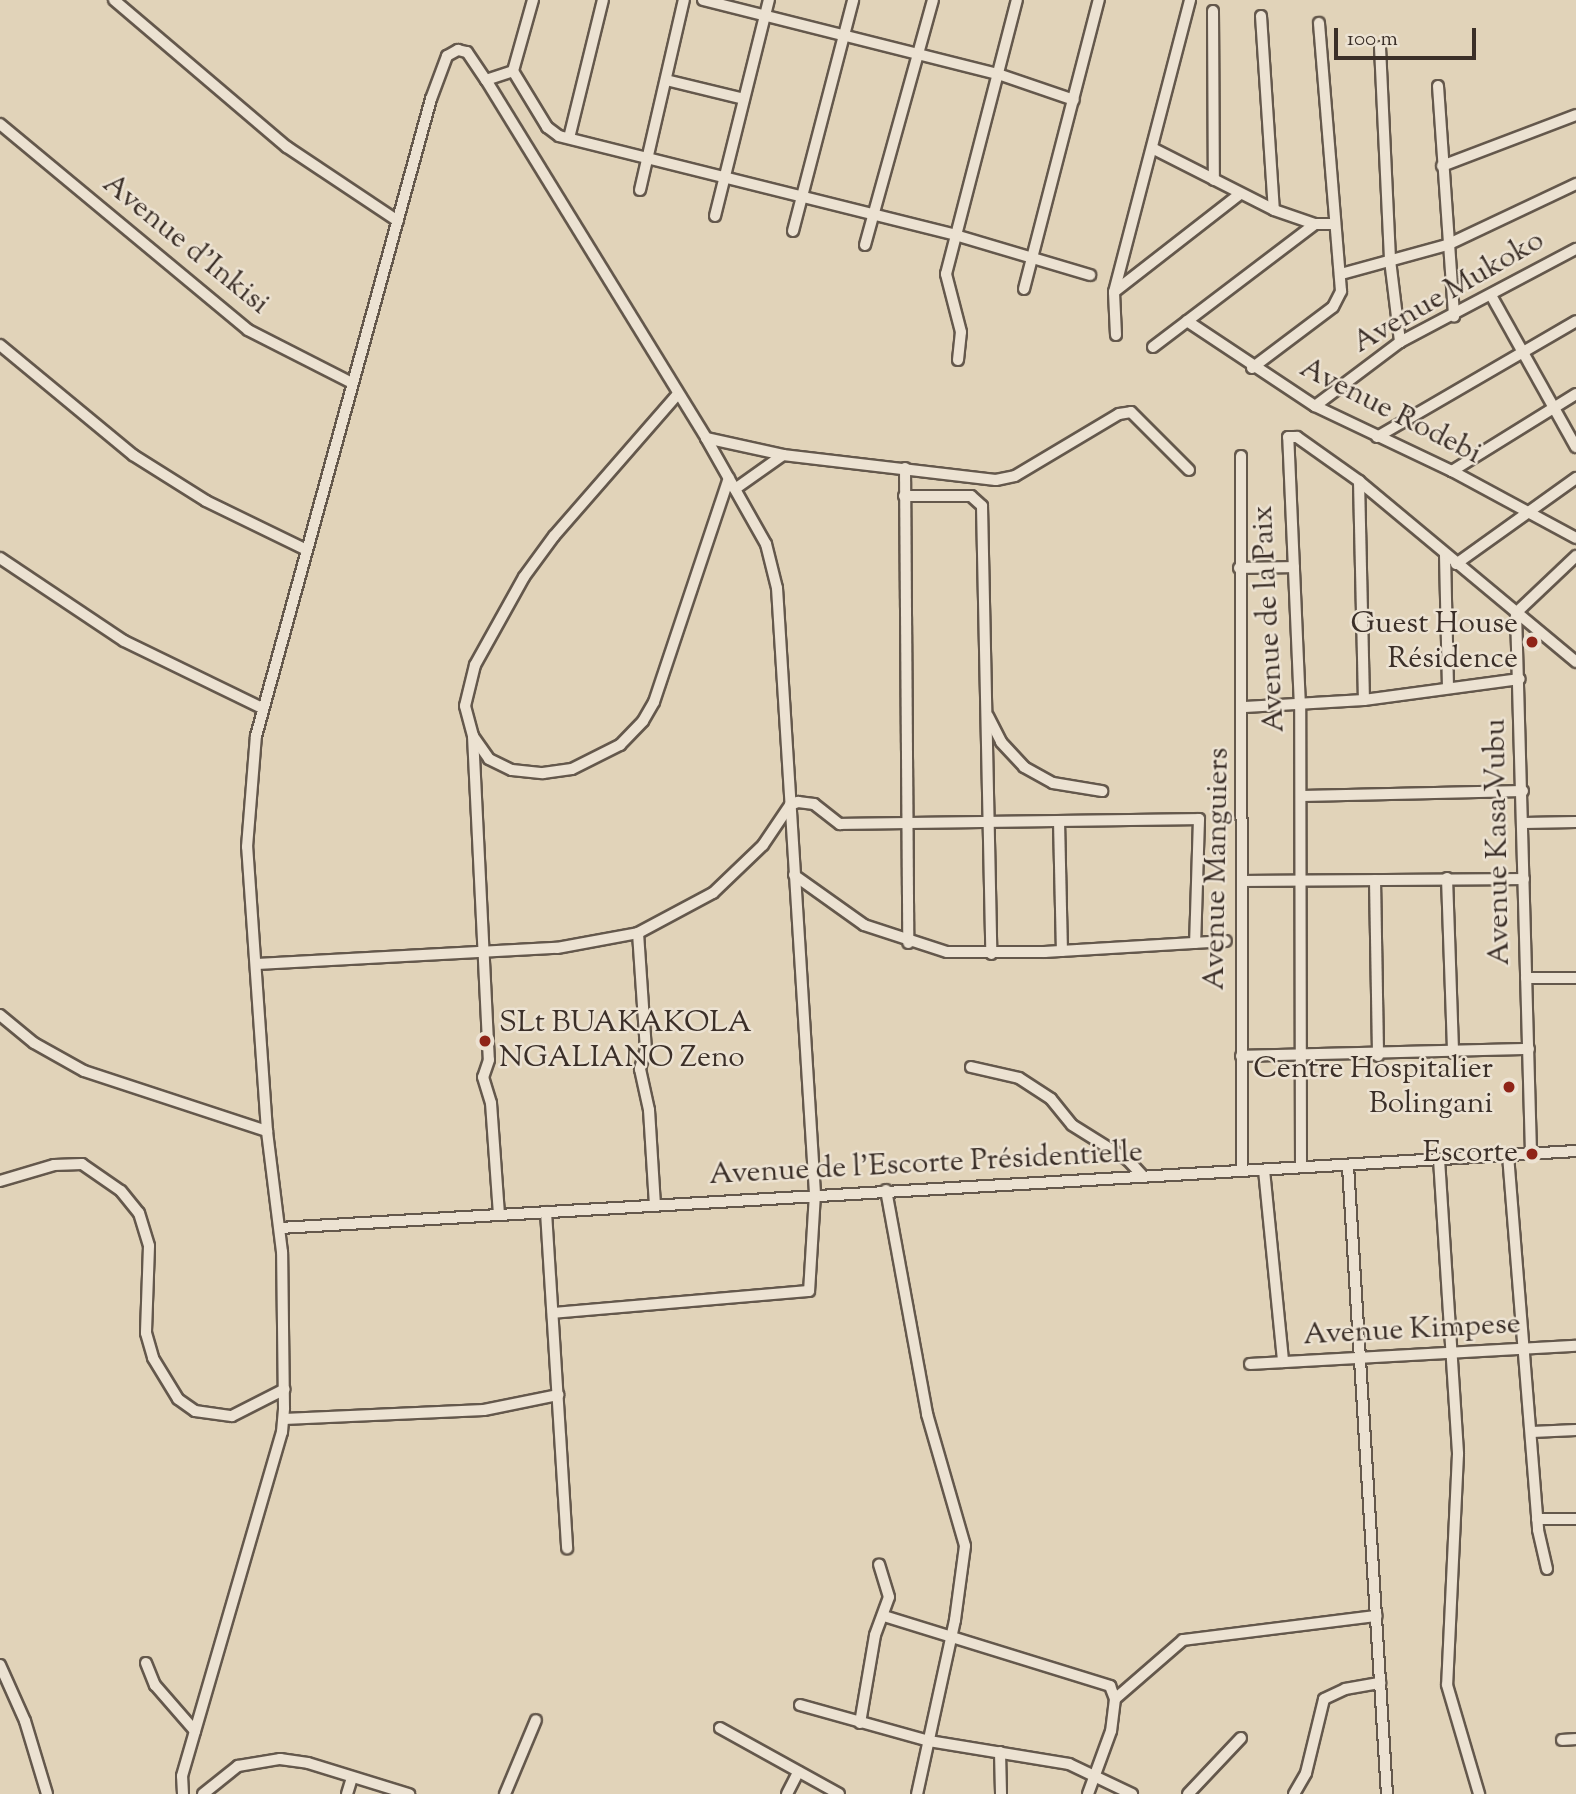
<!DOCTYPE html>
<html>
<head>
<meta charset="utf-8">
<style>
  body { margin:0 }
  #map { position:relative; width:1576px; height:1794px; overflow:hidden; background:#e1d3b9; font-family:"Sorts Mill Goudy",serif }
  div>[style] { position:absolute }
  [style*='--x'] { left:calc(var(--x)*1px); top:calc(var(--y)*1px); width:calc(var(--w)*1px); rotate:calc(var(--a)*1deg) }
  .roads { filter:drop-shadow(2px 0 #64584c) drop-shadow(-2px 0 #64584c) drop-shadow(0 2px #64584c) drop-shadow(0 -2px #64584c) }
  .minor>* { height:10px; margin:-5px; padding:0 5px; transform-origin:5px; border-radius:5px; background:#ece2d2 }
  .dots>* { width:19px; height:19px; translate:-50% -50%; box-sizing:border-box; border:4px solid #ece2d2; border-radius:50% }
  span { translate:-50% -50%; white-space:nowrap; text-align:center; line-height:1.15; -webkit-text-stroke:5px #ece2d2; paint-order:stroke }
  .street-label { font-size:30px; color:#3b2f28 }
  .poi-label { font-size:30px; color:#3b2f28 }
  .right { translate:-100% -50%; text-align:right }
  .left { translate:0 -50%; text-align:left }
  .scale { position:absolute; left:1334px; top:28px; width:142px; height:32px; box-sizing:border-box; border:4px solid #3b2f28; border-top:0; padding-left:9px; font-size:21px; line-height:24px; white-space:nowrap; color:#3b2f28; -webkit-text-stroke:5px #ece2d2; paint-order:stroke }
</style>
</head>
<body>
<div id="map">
  <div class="roads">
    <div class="minor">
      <i style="--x:114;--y:0;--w:227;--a:40.4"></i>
      <i style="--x:287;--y:147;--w:133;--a:33.7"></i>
      <i style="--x:703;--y:0;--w:304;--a:14.1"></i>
      <i style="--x:998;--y:74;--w:80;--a:18.9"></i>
      <i style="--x:1213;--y:11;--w:169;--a:89.7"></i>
      <i style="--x:1261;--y:16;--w:194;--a:86.2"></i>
      <i style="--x:1380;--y:47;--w:213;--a:87.3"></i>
      <i style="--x:1390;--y:260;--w:83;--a:83"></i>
      <i style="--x:513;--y:71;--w:74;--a:-74.3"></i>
      <i style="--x:486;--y:80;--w:28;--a:-18"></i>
      <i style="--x:513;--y:71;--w:66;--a:58.7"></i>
      <i style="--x:547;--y:127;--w:15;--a:37"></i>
      <i style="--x:559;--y:136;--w:408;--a:14"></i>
      <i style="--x:955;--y:235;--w:141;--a:16.5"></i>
      <i style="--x:666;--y:80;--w:80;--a:13.7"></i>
      <i style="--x:1438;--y:86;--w:231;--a:86"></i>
      <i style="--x:0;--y:124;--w:322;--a:39.7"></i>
      <i style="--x:248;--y:330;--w:117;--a:27"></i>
      <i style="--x:569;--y:138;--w:142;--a:-76.2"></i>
      <i style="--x:1154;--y:149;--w:135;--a:26.9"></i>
      <i style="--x:1274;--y:210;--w:43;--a:18.9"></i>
      <i style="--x:1315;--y:224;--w:19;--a:0"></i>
      <i style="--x:1442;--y:166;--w:143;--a:-20.8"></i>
      <i style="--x:640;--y:190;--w:195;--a:-77"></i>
      <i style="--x:715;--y:216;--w:223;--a:-76"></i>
      <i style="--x:793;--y:231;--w:239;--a:-75.4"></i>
      <i style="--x:865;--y:245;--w:254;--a:-74.5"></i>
      <i style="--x:1341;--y:274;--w:110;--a:-15.3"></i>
      <i style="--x:1447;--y:245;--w:143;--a:-25.3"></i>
      <i style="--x:1024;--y:289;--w:299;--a:-75.5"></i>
      <i style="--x:1114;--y:292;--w:160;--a:-37.9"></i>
      <i style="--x:1492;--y:297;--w:172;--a:60.8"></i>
      <i style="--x:1187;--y:321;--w:154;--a:33.6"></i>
      <i style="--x:1315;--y:406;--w:152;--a:25.4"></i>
      <i style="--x:1452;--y:471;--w:141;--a:28.4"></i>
      <i style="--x:1116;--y:335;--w:43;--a:-92.7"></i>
      <i style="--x:1114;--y:292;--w:302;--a:-75.4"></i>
      <i style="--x:0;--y:345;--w:173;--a:39.6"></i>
      <i style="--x:133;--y:455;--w:86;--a:32.2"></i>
      <i style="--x:206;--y:501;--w:112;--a:25.9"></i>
      <i style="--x:1153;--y:347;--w:203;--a:-37.2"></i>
      <i style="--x:958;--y:360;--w:28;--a:-84"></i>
      <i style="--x:961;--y:332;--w:60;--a:-104.5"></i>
      <i style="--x:946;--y:274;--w:283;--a:-75.5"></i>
      <i style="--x:1252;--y:368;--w:101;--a:-37"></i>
      <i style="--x:1333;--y:307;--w:18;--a:-63"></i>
      <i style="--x:1341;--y:291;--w:269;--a:-94.7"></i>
      <i style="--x:677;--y:395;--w:187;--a:131.1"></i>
      <i style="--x:554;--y:536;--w:51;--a:126.2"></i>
      <i style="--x:524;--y:577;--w:101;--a:119.1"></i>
      <i style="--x:475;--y:665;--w:42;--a:103.7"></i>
      <i style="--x:465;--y:706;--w:31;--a:75"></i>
      <i style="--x:473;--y:736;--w:28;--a:55"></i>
      <i style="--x:489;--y:759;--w:25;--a:26"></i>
      <i style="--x:512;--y:770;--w:31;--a:6"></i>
      <i style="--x:543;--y:773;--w:29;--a:-8"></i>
      <i style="--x:572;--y:769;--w:54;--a:-26.6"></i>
      <i style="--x:620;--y:745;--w:33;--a:-46"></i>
      <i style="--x:643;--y:721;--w:22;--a:-60"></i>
      <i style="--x:654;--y:702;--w:236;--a:-71.5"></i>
      <i style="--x:1315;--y:406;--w:106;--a:-37"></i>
      <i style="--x:1400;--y:342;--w:199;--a:-27.9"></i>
      <i style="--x:1377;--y:437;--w:230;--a:-30.2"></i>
      <i style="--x:706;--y:438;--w:79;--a:12.4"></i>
      <i style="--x:783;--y:455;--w:214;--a:6.7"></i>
      <i style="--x:996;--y:480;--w:19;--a:-12"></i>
      <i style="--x:1015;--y:476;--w:121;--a:-30.8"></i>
      <i style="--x:1119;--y:414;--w:12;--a:-9"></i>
      <i style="--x:1131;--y:412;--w:82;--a:45"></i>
      <i style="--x:1241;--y:456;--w:715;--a:89.92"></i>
      <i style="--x:905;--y:468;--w:475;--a:89.6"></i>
      <i style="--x:1452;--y:471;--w:146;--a:-31.8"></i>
      <i style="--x:1359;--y:481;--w:219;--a:88.7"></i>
      <i style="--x:735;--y:489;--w:59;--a:-35.3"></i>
      <i style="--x:904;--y:496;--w:67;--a:0"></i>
      <i style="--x:971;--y:496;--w:15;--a:42"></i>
      <i style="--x:982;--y:506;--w:448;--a:88.8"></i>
      <i style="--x:1445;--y:555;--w:131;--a:88.7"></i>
      <i style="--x:0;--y:558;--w:149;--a:33.8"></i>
      <i style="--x:124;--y:641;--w:153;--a:25.9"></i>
      <i style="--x:1456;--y:564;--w:148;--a:-35.6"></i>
      <i style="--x:1239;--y:568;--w:55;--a:-1"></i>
      <i style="--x:1245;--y:707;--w:119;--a:-3.4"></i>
      <i style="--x:1364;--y:700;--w:157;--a:-7.7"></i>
      <i style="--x:988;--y:716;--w:29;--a:63"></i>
      <i style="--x:1001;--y:742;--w:34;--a:47"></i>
      <i style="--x:1024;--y:767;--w:33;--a:29"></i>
      <i style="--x:1053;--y:783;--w:50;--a:9.3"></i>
      <i style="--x:473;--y:736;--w:324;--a:87.2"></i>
      <i style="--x:489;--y:1060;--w:18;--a:109"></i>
      <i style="--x:483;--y:1077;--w:27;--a:73"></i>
      <i style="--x:491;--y:1103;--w:112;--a:85.9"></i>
      <i style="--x:1302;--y:796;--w:221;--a:-1.3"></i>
      <i style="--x:1059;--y:821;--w:130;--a:88.7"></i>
      <i style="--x:1524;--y:823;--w:52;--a:-1.1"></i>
      <i style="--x:794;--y:875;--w:86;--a:35.5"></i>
      <i style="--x:864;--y:925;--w:87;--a:18"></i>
      <i style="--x:947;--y:952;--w:98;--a:0"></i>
      <i style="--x:1045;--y:952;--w:181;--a:-3.5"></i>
      <i style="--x:1447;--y:878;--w:175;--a:88"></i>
      <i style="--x:1375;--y:880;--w:176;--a:89"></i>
      <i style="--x:1245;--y:881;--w:279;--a:-0.4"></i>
      <i style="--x:638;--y:933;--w:116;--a:86.1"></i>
      <i style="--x:646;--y:1049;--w:21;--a:107"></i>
      <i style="--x:640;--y:1069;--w:42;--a:77.6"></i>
      <i style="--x:649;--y:1110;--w:96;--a:86.4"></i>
      <i style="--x:257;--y:964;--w:300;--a:-3.1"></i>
      <i style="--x:557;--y:948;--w:82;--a:-10.5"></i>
      <i style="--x:638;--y:933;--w:85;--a:-28.1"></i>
      <i style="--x:713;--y:893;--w:69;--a:-43.8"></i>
      <i style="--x:763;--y:845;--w:48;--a:-56"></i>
      <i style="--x:790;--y:805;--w:9;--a:-21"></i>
      <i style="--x:798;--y:802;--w:16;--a:7"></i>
      <i style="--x:814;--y:804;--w:33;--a:38"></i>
      <i style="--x:840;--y:824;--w:359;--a:-0.8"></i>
      <i style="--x:1199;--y:819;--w:124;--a:91.8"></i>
      <i style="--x:1526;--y:978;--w:50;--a:0"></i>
      <i style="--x:0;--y:1015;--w:44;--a:39.5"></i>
      <i style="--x:34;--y:1043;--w:57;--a:29.2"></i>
      <i style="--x:84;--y:1071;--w:193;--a:18.2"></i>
      <i style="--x:1241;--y:1056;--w:288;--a:-1.4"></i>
      <i style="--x:971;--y:1067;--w:49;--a:12.9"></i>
      <i style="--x:1019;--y:1078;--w:38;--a:33"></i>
      <i style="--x:1051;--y:1099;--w:33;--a:51"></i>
      <i style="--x:1072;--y:1125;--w:66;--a:32"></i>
      <i style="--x:1128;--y:1160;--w:22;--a:47"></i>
      <i style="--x:1531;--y:1153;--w:540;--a:-91.59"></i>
      <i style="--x:1516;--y:613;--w:83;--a:-43.5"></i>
      <i style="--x:1508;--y:1155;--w:376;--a:85.4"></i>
      <i style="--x:1538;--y:1530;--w:40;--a:77"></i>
      <i style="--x:1439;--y:1159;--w:296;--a:86.3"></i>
      <i style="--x:1458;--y:1454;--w:231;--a:92.7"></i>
      <i style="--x:1447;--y:1685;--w:114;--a:73.6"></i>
      <i style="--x:1348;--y:1166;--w:629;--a:86.45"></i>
      <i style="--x:1301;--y:1167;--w:460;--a:-90.1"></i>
      <i style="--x:1300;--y:707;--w:270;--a:-92.5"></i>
      <i style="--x:1288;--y:437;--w:9;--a:0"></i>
      <i style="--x:1297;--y:437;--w:76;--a:35.4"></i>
      <i style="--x:1359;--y:481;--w:283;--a:39.8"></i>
      <i style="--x:1264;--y:1170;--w:193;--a:84.3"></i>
      <i style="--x:0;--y:1181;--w:56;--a:-16.5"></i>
      <i style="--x:54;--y:1165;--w:28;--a:-2"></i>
      <i style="--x:82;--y:1164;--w:47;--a:34.7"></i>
      <i style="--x:121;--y:1191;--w:28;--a:51"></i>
      <i style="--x:139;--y:1213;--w:34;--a:73"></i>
      <i style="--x:149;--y:1246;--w:87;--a:92"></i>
      <i style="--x:146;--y:1333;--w:26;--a:74"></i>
      <i style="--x:153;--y:1358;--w:48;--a:58.6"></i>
      <i style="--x:178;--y:1399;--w:21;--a:35"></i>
      <i style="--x:195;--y:1411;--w:37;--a:8"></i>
      <i style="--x:232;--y:1416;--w:59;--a:-27"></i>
      <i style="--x:886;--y:1190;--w:228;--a:79.6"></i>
      <i style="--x:927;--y:1414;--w:137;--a:73.9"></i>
      <i style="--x:965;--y:1546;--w:75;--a:97.7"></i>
      <i style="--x:955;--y:1620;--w:178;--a:102.3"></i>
      <i style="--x:546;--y:1212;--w:337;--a:86.4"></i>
      <i style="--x:280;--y:1228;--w:1298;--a:-3.4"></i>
      <i style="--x:1250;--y:1364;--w:326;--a:-3.2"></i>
      <i style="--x:284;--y:1419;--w:200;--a:-2.6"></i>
      <i style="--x:484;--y:1410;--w:76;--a:-11.5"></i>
      <i style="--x:1532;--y:1432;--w:44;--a:-2.6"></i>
      <i style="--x:1537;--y:1519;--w:39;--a:0"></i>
      <i style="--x:884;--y:1616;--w:237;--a:17.2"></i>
      <i style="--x:1110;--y:1686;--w:14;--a:69"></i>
      <i style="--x:1115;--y:1699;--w:32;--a:97"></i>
      <i style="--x:1111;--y:1731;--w:67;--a:110.1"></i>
      <i style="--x:146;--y:1663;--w:24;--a:68"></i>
      <i style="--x:155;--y:1685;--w:61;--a:49"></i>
      <i style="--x:0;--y:1665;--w:61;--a:65.9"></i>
      <i style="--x:25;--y:1721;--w:76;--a:73.2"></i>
      <i style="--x:1115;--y:1699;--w:90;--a:-40.9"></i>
      <i style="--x:1183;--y:1640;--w:195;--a:-7.1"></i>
      <i style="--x:800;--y:1705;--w:134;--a:15.6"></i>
      <i style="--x:929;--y:1741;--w:142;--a:9.3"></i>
      <i style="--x:1069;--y:1764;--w:70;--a:25.5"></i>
      <i style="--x:860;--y:1723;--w:89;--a:-80.3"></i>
      <i style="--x:875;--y:1635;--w:40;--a:-69.8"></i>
      <i style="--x:889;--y:1597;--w:34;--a:-107"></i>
      <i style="--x:720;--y:1728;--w:136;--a:29"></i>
      <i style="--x:1562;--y:1740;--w:14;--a:-4"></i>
      <i style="--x:1000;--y:1752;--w:42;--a:88.6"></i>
      <i style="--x:183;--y:1794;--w:18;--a:-93"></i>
      <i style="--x:182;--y:1776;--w:358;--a:-73.8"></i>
      <i style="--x:282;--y:1432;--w:24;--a:-85"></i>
      <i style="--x:284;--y:1408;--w:156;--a:-90.7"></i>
      <i style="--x:282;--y:1252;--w:122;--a:-97.1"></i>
      <i style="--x:267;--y:1131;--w:285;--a:-94"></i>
      <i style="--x:247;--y:847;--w:111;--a:-85.4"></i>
      <i style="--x:256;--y:736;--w:661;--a:-74.64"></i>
      <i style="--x:431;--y:99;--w:46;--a:-69.6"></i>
      <i style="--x:447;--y:56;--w:13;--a:-29"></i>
      <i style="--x:458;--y:50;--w:9;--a:13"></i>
      <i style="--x:467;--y:52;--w:34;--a:56"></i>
      <i style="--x:486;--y:80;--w:420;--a:58.4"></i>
      <i style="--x:706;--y:438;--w:122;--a:60.5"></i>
      <i style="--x:766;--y:544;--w:45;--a:76"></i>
      <i style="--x:777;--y:588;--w:607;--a:86.41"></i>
      <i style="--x:815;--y:1194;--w:97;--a:93.5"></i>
      <i style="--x:809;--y:1291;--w:257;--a:175.1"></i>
      <i style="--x:203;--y:1794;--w:45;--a:-38.7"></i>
      <i style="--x:238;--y:1766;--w:43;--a:-9.5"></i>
      <i style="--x:280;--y:1759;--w:28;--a:8"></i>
      <i style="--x:308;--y:1763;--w:106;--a:17.1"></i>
      <i style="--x:347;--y:1794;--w:17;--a:-73"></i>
      <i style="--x:505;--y:1794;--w:80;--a:-67.3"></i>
      <i style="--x:787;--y:1794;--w:25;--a:-63"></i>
      <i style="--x:1188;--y:1794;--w:77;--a:-46.6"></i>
      <i style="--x:1294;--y:1794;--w:24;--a:-60"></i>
      <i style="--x:1306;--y:1773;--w:76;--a:-76.3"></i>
      <i style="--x:1324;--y:1699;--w:23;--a:-25"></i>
      <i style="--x:1345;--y:1689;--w:36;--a:-10"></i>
    </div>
  </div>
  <div class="dots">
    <i style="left:1532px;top:642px;background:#8f2418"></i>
    <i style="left:485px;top:1041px;background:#8f2418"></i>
    <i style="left:1509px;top:1087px;background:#8f2418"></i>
    <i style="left:1532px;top:1154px;background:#8f2418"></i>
  </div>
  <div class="street-label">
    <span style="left:185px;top:245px;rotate:39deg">Avenue d'Inkisi</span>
    <span style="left:1449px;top:293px;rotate:-30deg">Avenue Mukoko</span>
    <span style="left:1390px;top:412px;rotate:27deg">Avenue Rodebi</span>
    <span style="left:1270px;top:619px;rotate:-93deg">Avenue de la Paix</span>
    <span style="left:1499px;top:842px;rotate:-91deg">Avenue Kasa-Vubu</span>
    <span style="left:1218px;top:869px;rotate:-89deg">Avenue Manguiers</span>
    <span style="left:926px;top:1165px;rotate:-3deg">Avenue de l'Escorte Présidentielle</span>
    <span style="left:1412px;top:1331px;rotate:-3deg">Avenue Kimpese</span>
  </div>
  <div class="poi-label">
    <span class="right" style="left:1518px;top:642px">Guest House<br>Résidence</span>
    <span class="left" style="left:499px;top:1041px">SLt BUAKAKOLA<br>NGALIANO Zeno</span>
    <span class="right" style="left:1493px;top:1087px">Centre Hospitalier<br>Bolingani</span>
    <span class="right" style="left:1518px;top:1154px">Escorte</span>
  </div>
  <div class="scale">100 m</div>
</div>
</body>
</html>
